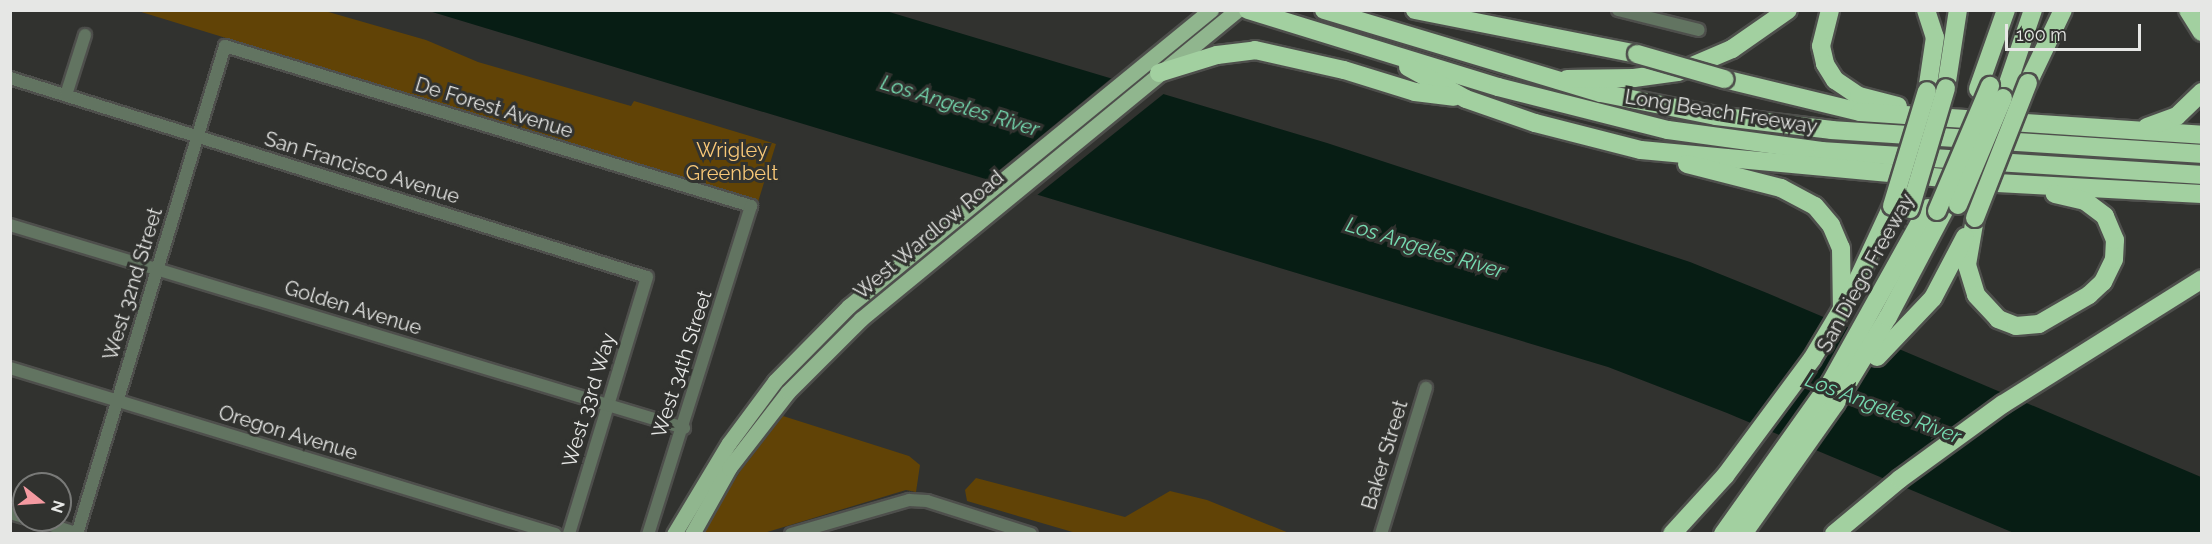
<!DOCTYPE html>
<html>
<head>
<meta charset="utf-8">
<style>
  body { margin:0 }
  #map { position:relative; width:2212px; height:544px; overflow:hidden; background:#31322f; font-family:Raleway,sans-serif }
  div>[style] { position:absolute }
  [style*='--x'] { left:calc(var(--x)*1px); top:calc(var(--y)*1px); width:calc(var(--w)*1px); rotate:calc(var(--a)*1deg) }
  .green>* { inset:0; background:#614306 }
  .water>* { inset:0; background:#071d14 }
  .pier>* { inset:0; background:#31322f }
  .roads { filter:drop-shadow(2px 0 #4e4f4c) drop-shadow(-2px 0 #4e4f4c) drop-shadow(0 2px #4e4f4c) drop-shadow(0 -2px #4e4f4c) }
  .minor>* { height:12px; margin:-6px; padding:0 6px; transform-origin:6px; border-radius:6px; background:#627461 }
  .major>* { height:15px; margin:-7.5px; padding:0 7.5px; transform-origin:7.5px; border-radius:7.5px; background:#90b68e }
  .highway>* { height:18px; margin:-9px; padding:0 9px; transform-origin:9px; border-radius:9px; background:#a2d0a0 }
  .bridges { filter:drop-shadow(2px 0 #4e4f4c) drop-shadow(-2px 0 #4e4f4c) drop-shadow(0 2px #4e4f4c) drop-shadow(0 -2px #4e4f4c) }
  .highway-bridge>* { height:18px; margin:-9px; padding:0 9px; transform-origin:9px; border-radius:9px; background:#a2d0a0 }
  span { translate:-50% -50%; white-space:nowrap; text-align:center; line-height:1.15; -webkit-text-stroke:6px #31322f; paint-order:stroke }
  .street-label { font-size:20px; color:#e6e7e5 }
  .park-label { font-size:20px; color:#f8c878 }
  .water-label { font-size:21px; color:#76dbb1; font-style:italic }
  .frame { position:absolute; inset:0; border:12px solid #e6e7e5; pointer-events:none }
  .north { position:absolute; left:12px; top:472px; width:60px; height:60px; box-sizing:border-box; background:#31322f; border:2px solid #797a78; border-radius:50%; rotate:107deg; font-size:16px; font-weight:700; line-height:24px; text-align:center; color:#e6e7e5 }
  .north::after { content:''; display:block; margin:auto; width:21px; height:27px; background:#f49aa1; clip-path:polygon(50% 0,100% 100%,50% 72%,0 100%) }
  .scale { position:absolute; left:2005px; top:24px; width:136px; height:27px; box-sizing:border-box; border:3px solid #e6e7e5; border-top:0; padding-left:8px; font-size:18px; line-height:21px; white-space:nowrap; color:#e6e7e5; -webkit-text-stroke:4px #31322f; paint-order:stroke }
</style>
</head>
<body>
<div id="map">
  <div class="green">
    <i style="clip-path:polygon(138px 11px,325px 11px,426px 40px,478px 62px,631px 106px,634px 101px,776px 144px,758px 202px)"></i>
    <i style="clip-path:polygon(783px 416px,909px 456px,920px 465px,916px 492px,906px 490px,764px 533px,701px 533px,741px 470px)"></i>
    <i style="clip-path:polygon(976px 478px,1125px 517px,1170px 491px,1207px 500px,1289px 533px,1076px 533px,967px 501px,965px 490px)"></i>
  </div>
  <div class="water">
    <i style="clip-path:polygon(429px 11px,886px 11px,1327px 143px,1690px 262px,1767px 293px,2201px 477px,2201px 533px,2014px 533px,1727px 413px,1608px 367px)"></i>
  </div>
  <div class="pier">
    <i style="clip-path:polygon(1114px 76px,1166px 92px,1036px 196px,986px 181px)"></i>
  </div>
  <div class="roads">
    <div class="minor">
      <i style="--x:1618;--y:10;--w:83;--a:13.9"></i>
      <i style="--x:10;--y:78;--w:667;--a:17.35"></i>
      <i style="--x:647;--y:277;--w:269;--a:106.9"></i>
      <i style="--x:66;--y:95;--w:63;--a:-72.4"></i>
      <i style="--x:10;--y:225;--w:704;--a:16.76"></i>
      <i style="--x:10;--y:368;--w:570;--a:16.94"></i>
      <i style="--x:10;--y:513;--w:15;--a:16"></i>
      <i style="--x:35;--y:520;--w:46;--a:17.7"></i>
      <i style="--x:77;--y:534;--w:510;--a:-73.13"></i>
      <i style="--x:225;--y:46;--w:550;--a:16.92"></i>
      <i style="--x:751;--y:206;--w:344;--a:107.4"></i>
      <i style="--x:791;--y:534;--w:123;--a:-16.1"></i>
      <i style="--x:909;--y:500;--w:18;--a:3"></i>
      <i style="--x:927;--y:501;--w:109;--a:17.6"></i>
      <i style="--x:1381;--y:534;--w:153;--a:-72.9"></i>
    </div>
    <div class="major">
      <i style="--x:674;--y:534;--w:106;--a:-58.9"></i>
      <i style="--x:729;--y:443;--w:77;--a:-53.4"></i>
      <i style="--x:775;--y:381;--w:105;--a:-45.4"></i>
      <i style="--x:849;--y:306;--w:468;--a:-39.3"></i>
      <i style="--x:692;--y:534;--w:76;--a:-60.7"></i>
      <i style="--x:729;--y:468;--w:96;--a:-52.2"></i>
      <i style="--x:788;--y:392;--w:103;--a:-45"></i>
      <i style="--x:861;--y:319;--w:487;--a:-39.4"></i>
    </div>
    <div class="highway">
      <i style="--x:1248;--y:10;--w:262;--a:17.1"></i>
      <i style="--x:1498;--y:87;--w:175;--a:14.2"></i>
      <i style="--x:1668;--y:130;--w:155;--a:7.8"></i>
      <i style="--x:1822;--y:151;--w:381;--a:3.6"></i>
      <i style="--x:1324;--y:10;--w:289;--a:16.7"></i>
      <i style="--x:1601;--y:93;--w:117;--a:11.3"></i>
      <i style="--x:1716;--y:116;--w:117;--a:6.9"></i>
      <i style="--x:1832;--y:130;--w:371;--a:3.7"></i>
      <i style="--x:1415;--y:10;--w:226;--a:11.2"></i>
      <i style="--x:1830;--y:10;--w:37;--a:104"></i>
      <i style="--x:1821;--y:46;--w:18;--a:77"></i>
      <i style="--x:1825;--y:64;--w:19;--a:58"></i>
      <i style="--x:1835;--y:80;--w:29;--a:34"></i>
      <i style="--x:1859;--y:96;--w:40;--a:14.4"></i>
      <i style="--x:1926;--y:10;--w:28;--a:72"></i>
      <i style="--x:1935;--y:37;--w:55;--a:98.4"></i>
      <i style="--x:2188;--y:10;--w:26;--a:58"></i>
      <i style="--x:1408;--y:67;--w:66;--a:28.9"></i>
      <i style="--x:1466;--y:99;--w:73;--a:19.2"></i>
      <i style="--x:1535;--y:123;--w:109;--a:14.3"></i>
      <i style="--x:1641;--y:150;--w:358;--a:5.3"></i>
      <i style="--x:1997;--y:183;--w:205;--a:3.1"></i>
      <i style="--x:1159;--y:73;--w:61;--a:-17.2"></i>
      <i style="--x:1217;--y:55;--w:38;--a:-7"></i>
      <i style="--x:1255;--y:50;--w:91;--a:12.7"></i>
      <i style="--x:1344;--y:70;--w:74;--a:17.2"></i>
      <i style="--x:1415;--y:92;--w:39;--a:7"></i>
      <i style="--x:1567;--y:79;--w:67;--a:-0.9"></i>
      <i style="--x:1634;--y:78;--w:44;--a:-7.8"></i>
      <i style="--x:1678;--y:72;--w:59;--a:-23.1"></i>
      <i style="--x:1732;--y:49;--w:68;--a:-34.9"></i>
      <i style="--x:1724;--y:79;--w:140;--a:13.6"></i>
      <i style="--x:1860;--y:112;--w:343;--a:3.8"></i>
      <i style="--x:2028;--y:83;--w:81;--a:-64.4"></i>
      <i style="--x:1946;--y:88;--w:79;--a:-81.3"></i>
      <i style="--x:1978;--y:89;--w:84;--a:-70.5"></i>
      <i style="--x:2003;--y:98;--w:93;--a:-71.2"></i>
      <i style="--x:2147;--y:127;--w:32;--a:-20"></i>
      <i style="--x:2177;--y:116;--w:35;--a:-44"></i>
      <i style="--x:1687;--y:164;--w:97;--a:14.3"></i>
      <i style="--x:1781;--y:188;--w:38;--a:28"></i>
      <i style="--x:1815;--y:206;--w:25;--a:50"></i>
      <i style="--x:1831;--y:225;--w:25;--a:67"></i>
      <i style="--x:1841;--y:248;--w:61;--a:89.1"></i>
      <i style="--x:1975;--y:218;--w:48;--a:99.7"></i>
      <i style="--x:1967;--y:265;--w:31;--a:73"></i>
      <i style="--x:1976;--y:295;--w:33;--a:47"></i>
      <i style="--x:1998;--y:319;--w:19;--a:21"></i>
      <i style="--x:2016;--y:326;--w:23;--a:-5"></i>
      <i style="--x:2039;--y:324;--w:58;--a:-30.1"></i>
      <i style="--x:2089;--y:295;--w:19;--a:-43"></i>
      <i style="--x:2103;--y:282;--w:25;--a:-64"></i>
      <i style="--x:2114;--y:259;--w:19;--a:-87"></i>
      <i style="--x:2115;--y:240;--w:26;--a:-113"></i>
      <i style="--x:2105;--y:216;--w:25;--a:-143"></i>
      <i style="--x:2085;--y:201;--w:31;--a:-167"></i>
      <i style="--x:1877;--y:357;--w:81;--a:-46.5"></i>
      <i style="--x:1933;--y:298;--w:69;--a:-62.3"></i>
      <i style="--x:1672;--y:534;--w:79;--a:-47.6"></i>
      <i style="--x:1725;--y:476;--w:146;--a:-53.4"></i>
      <i style="--x:1812;--y:359;--w:78;--a:-59.2"></i>
      <i style="--x:1852;--y:292;--w:95;--a:-65.1"></i>
      <i style="--x:1723;--y:534;--w:186;--a:-54.6"></i>
      <i style="--x:1831;--y:382;--w:199;--a:-60.9"></i>
      <i style="--x:1743;--y:534;--w:159;--a:-54.7"></i>
      <i style="--x:1835;--y:404;--w:102;--a:-58.7"></i>
      <i style="--x:1888;--y:317;--w:127;--a:-62.2"></i>
      <i style="--x:1834;--y:534;--w:86;--a:-39.8"></i>
      <i style="--x:1900;--y:479;--w:127;--a:-36.1"></i>
      <i style="--x:2003;--y:404;--w:235;--a:-32.1"></i>
    </div>
  </div>
  <div class="bridges">
    <div class="highway-bridge">
      <i style="--x:1637;--y:54;--w:91;--a:16"></i>
      <i style="--x:1958;--y:205;--w:116;--a:-67.2"></i>
      <i style="--x:1892;--y:206;--w:120;--a:-73.1"></i>
      <i style="--x:1910;--y:209;--w:126;--a:-73.4"></i>
      <i style="--x:1937;--y:211;--w:136;--a:-67"></i>
      <i style="--x:1975;--y:218;--w:145;--a:-68.6"></i>
    </div>
  </div>
  <div class="street-label">
    <span style="left:494px;top:108px;rotate:17deg">De Forest Avenue</span>
    <span style="left:1721px;top:112px;rotate:9deg">Long Beach Freeway</span>
    <span style="left:362px;top:168px;rotate:17deg">San Francisco Avenue</span>
    <span style="left:929px;top:235px;rotate:-40deg">West Wardlow Road</span>
    <span style="left:1866px;top:273px;rotate:-61deg">San Diego Freeway</span>
    <span style="left:133px;top:284px;rotate:-73deg">West 32nd Street</span>
    <span style="left:353px;top:308px;rotate:17deg">Golden Avenue</span>
    <span style="left:682px;top:364px;rotate:-72deg">West 34th Street</span>
    <span style="left:589px;top:400px;rotate:-73deg">West 33rd Way</span>
    <span style="left:288px;top:433px;rotate:17deg">Oregon Avenue</span>
    <span style="left:1385px;top:455px;rotate:-73deg">Baker Street</span>
  </div>
  <div class="park-label">
    <span style="left:732px;top:162px">Wrigley<br>Greenbelt</span>
  </div>
  <div class="water-label">
    <span style="left:960px;top:106px;rotate:17deg">Los Angeles River</span>
    <span style="left:1425px;top:248px;rotate:17deg">Los Angeles River</span>
    <span style="left:1883px;top:408px;rotate:21deg">Los Angeles River</span>
  </div>
  <div class="frame"></div>
  <div class="north">N</div>
  <div class="scale">100 m</div>
</div>
</body>
</html>
